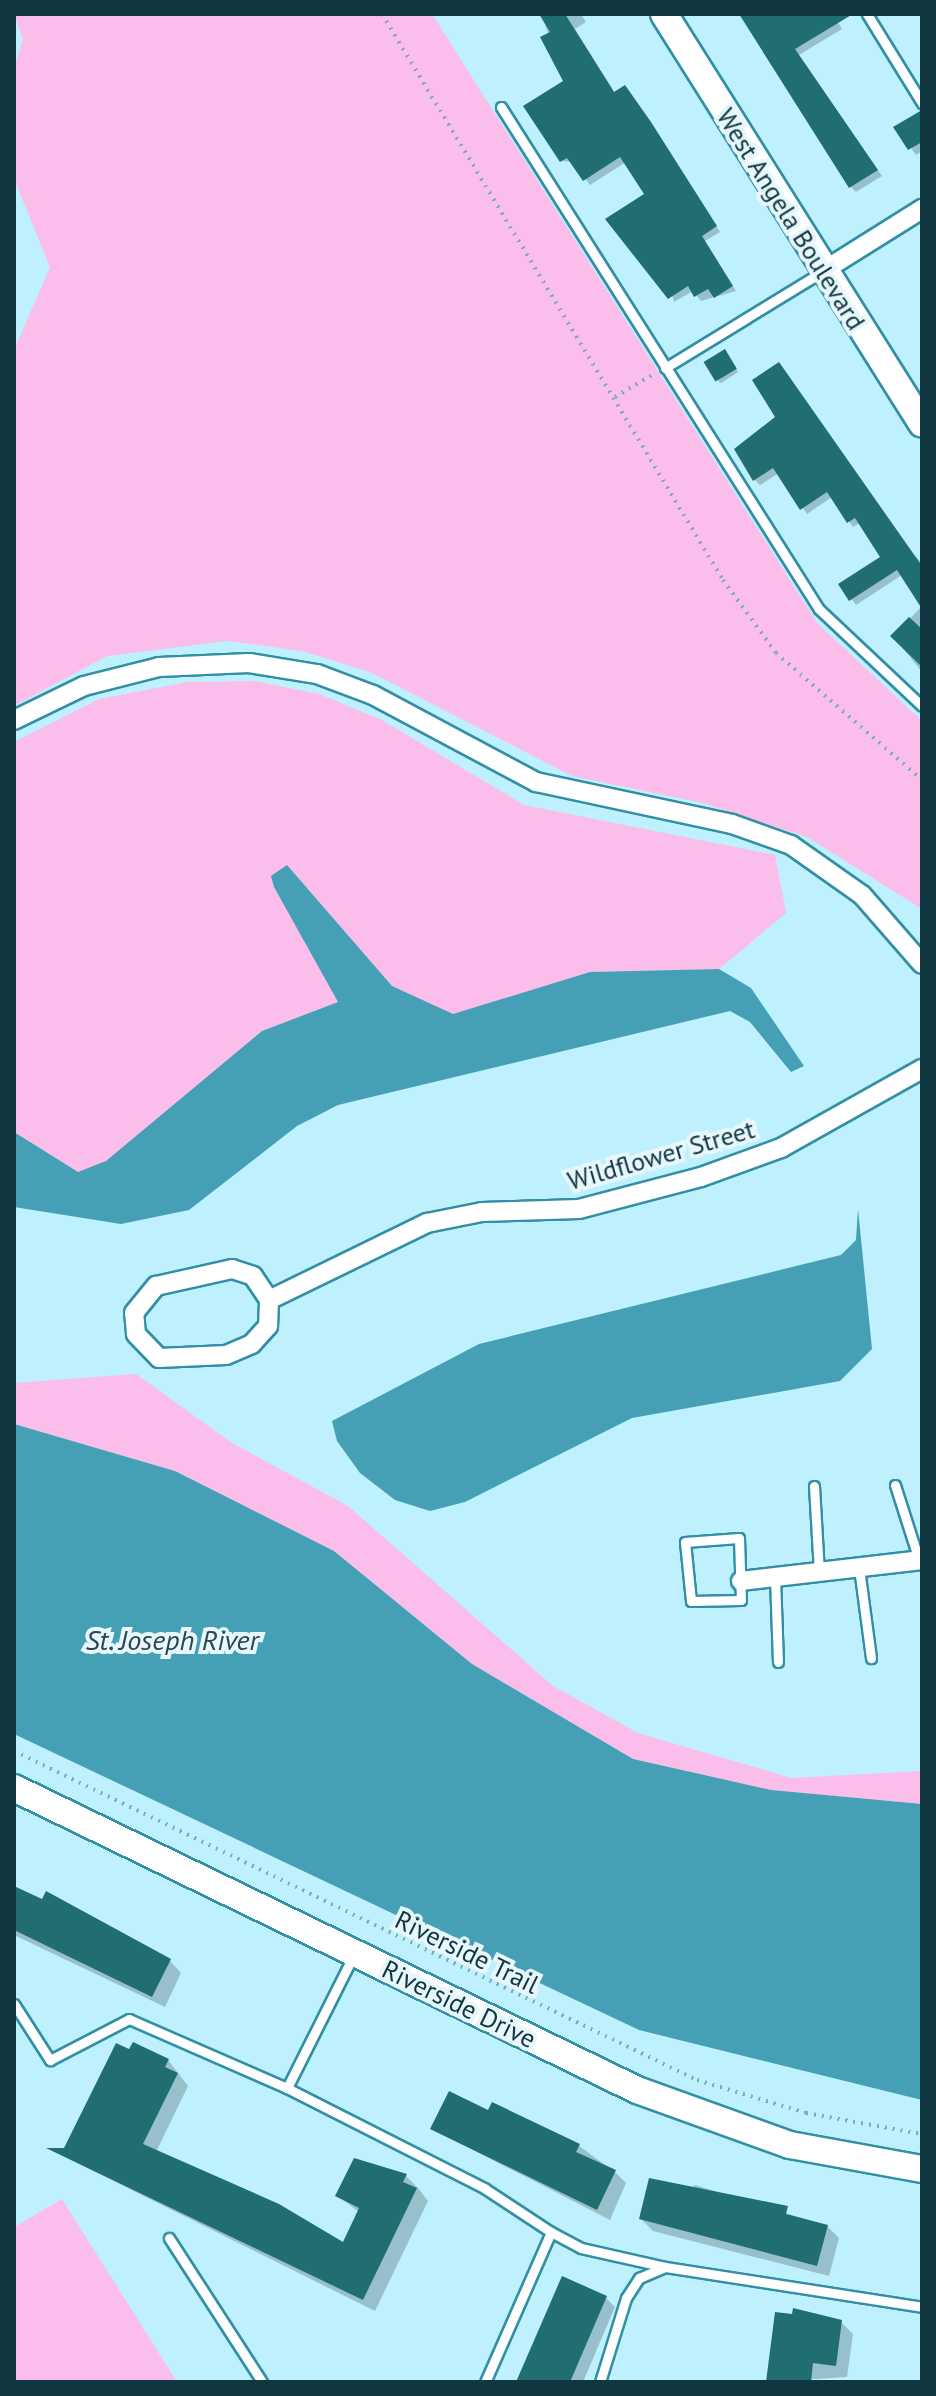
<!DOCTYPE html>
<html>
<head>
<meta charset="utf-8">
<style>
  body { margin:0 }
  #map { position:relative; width:936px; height:2396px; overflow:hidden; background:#bef0fe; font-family:"PT Sans",sans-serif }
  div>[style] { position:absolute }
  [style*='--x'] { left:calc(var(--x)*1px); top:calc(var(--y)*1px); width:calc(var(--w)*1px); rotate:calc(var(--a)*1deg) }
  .green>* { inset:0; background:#fbbeea }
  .water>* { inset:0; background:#459fb5 }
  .shadow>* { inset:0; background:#0003 }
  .building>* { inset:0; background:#206e6f; transform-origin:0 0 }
  .path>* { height:4px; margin-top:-2px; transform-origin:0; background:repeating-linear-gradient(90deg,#7dabb7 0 2px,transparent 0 8px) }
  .roads { filter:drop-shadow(2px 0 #328fa5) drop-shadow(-2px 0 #328fa5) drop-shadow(0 2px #328fa5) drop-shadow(0 -2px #328fa5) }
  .lane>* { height:9px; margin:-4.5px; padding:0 4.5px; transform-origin:4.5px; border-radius:4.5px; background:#fff }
  .street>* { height:18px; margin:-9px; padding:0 9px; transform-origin:9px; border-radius:9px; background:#fff }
  .secondary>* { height:26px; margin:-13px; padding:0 13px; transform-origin:13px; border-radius:13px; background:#fff }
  span { translate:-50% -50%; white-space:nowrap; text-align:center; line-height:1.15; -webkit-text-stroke:8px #e7f7fc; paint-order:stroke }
  .street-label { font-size:26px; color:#10363f }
  .water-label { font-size:28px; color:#2b474e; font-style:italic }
  .frame { position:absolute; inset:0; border:16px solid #10363f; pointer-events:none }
</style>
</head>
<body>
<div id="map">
  <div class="green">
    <i style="clip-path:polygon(14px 14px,432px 14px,817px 623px,922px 721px,922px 909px,807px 837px,703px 803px,572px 776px,370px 672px,302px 651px,227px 641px,107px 656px,14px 706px,14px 350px,50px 267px,14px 179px,14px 69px,23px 39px)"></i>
    <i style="clip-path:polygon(254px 681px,319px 694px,382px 720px,524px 805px,775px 855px,786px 913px,719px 969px,590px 972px,453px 1015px,392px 986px,287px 865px,338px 1002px,262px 1031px,106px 1161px,77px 1173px,14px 1132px,14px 742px,99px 699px,188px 682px)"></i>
    <i style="clip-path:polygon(136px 1374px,232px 1443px,348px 1506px,553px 1686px,638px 1733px,791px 1778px,922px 1771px,922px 1804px,771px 1790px,633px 1759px,472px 1664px,334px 1551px,175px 1471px,14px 1424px,14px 1383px)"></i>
    <i style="clip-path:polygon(62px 2199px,177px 2382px,14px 2382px,14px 2227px)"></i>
  </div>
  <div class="water">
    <i style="clip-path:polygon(287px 865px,392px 986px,453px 1014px,590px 972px,719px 969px,751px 988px,804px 1066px,791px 1072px,750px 1022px,730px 1011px,338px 1105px,297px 1126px,189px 1210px,121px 1224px,14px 1207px,14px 1132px,78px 1172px,106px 1161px,262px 1031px,338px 1002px,274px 887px,271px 876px)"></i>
    <i style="clip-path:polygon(858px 1209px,872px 1349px,840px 1381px,632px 1418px,465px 1502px,430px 1511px,395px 1500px,360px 1473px,337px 1441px,332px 1421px,479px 1344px,841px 1255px,856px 1240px)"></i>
    <i style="clip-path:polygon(14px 1424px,175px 1471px,334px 1551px,472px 1664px,633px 1759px,771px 1790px,922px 1804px,922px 2100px,639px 2030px,14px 1734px)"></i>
  </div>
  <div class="shadow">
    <i style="clip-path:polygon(541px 14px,581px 14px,586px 22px,575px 29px,615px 93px,630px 93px,720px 232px,705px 241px,736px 291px,701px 301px,693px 291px,674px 302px,647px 195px,626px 162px,590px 185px,573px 162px,562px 161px,566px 82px)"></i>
    <i style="clip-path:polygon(744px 14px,833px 14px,842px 29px,799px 55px,882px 176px,856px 192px,851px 187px)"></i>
    <i style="clip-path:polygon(896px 127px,922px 127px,922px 151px,916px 155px)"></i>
    <i style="clip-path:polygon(727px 354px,738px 372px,721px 383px,718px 381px)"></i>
    <i style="clip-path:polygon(778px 418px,922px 563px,922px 605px,902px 575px,856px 605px,841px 584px,883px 557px,860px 523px,853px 527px,832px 497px,807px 514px,779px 473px,760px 485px,755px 480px)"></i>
    <i style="clip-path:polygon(922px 606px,922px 672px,893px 636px)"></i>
    <i style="clip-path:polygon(14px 1888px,42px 1901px,46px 1894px,170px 1961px,181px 1973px,165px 2007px,14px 1935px)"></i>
    <i style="clip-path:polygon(168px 2060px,188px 2086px,156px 2152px,344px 2244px,359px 2212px,338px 2196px,355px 2160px,406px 2176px,418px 2188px,428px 2201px,375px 2311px,51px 2150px,66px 2150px)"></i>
    <i style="clip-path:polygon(489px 2112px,579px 2146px,615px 2172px,626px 2183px,610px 2220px,432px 2129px)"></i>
    <i style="clip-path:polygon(695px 2185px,827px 2226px,839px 2238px,829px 2276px,653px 2231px,641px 2219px)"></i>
    <i style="clip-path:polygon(606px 2298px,615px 2307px,583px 2382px,518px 2382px)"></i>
    <i style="clip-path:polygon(841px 2322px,853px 2334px,847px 2377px,768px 2382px)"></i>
  </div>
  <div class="building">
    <i style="clip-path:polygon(539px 14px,565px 14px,614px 92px,625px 85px,651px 122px,717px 226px,702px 236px,733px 286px,714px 298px,708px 289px,694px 297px,688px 286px,668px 299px,605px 219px,644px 194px,620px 157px,583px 181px,567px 158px,560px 162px,523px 106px,563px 81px,540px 37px,550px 32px)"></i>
    <i style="clip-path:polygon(739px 14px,853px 14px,795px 49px,878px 170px,849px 188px)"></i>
    <i style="clip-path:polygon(922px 110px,922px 142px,908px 150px,893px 127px)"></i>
    <i style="left:725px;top:349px;width:23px;height:25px;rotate:59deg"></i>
    <i style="clip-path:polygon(779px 362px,922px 566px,922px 609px,897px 570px,849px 601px,838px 584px,880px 557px,855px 518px,847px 523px,827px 492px,800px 510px,773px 468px,753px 481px,734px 449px,775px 417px,752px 380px)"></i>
    <i style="clip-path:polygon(909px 617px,922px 629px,922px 667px,890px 636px)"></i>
    <i style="clip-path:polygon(14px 1886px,42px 1899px,46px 1891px,171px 1959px,152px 1997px,14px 1930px)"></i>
    <i style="clip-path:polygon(133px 2042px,169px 2059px,165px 2067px,178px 2073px,143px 2144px,279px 2204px,343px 2242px,359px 2208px,335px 2196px,354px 2158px,407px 2174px,403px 2182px,417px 2188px,363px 2300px,46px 2148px,64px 2148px,116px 2043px,129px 2049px)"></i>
    <i style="clip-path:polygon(449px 2091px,488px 2110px,492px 2102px,580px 2144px,576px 2152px,616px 2170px,597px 2210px,430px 2129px)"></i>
    <i style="clip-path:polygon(649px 2178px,788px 2206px,786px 2214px,828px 2225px,817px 2266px,639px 2219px)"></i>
    <i style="clip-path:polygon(562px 2276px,607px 2296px,570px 2382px,516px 2382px)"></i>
    <i style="clip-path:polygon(793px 2308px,842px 2320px,836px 2366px,813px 2363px,811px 2382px,766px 2382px,775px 2312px,792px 2314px)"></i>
  </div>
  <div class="path">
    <i style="--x:382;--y:14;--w:661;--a:58.93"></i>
    <i style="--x:723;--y:580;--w:90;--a:54"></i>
    <i style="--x:776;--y:653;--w:194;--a:41"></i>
    <i style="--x:615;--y:397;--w:43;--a:-30.7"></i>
    <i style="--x:14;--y:1751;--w:758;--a:25.72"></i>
    <i style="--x:697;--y:2080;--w:114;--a:16.8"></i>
    <i style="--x:806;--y:2113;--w:118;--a:10.3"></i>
  </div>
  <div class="roads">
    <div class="lane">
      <i style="--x:867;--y:14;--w:105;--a:58.3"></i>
      <i style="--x:501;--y:107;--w:594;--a:57.65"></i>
      <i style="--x:819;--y:609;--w:141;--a:43.3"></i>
      <i style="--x:665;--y:368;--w:185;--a:-31.5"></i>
      <i style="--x:895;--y:1485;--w:79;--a:72.3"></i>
      <i style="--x:814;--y:1486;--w:86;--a:86.7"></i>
      <i style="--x:739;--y:1538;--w:62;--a:88.2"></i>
      <i style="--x:741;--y:1600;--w:50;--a:178.9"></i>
      <i style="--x:691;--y:1601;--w:59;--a:-95.8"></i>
      <i style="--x:685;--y:1542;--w:54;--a:-4.2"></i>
      <i style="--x:859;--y:1568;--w:91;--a:82.4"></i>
      <i style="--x:775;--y:1577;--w:85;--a:88"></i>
      <i style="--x:14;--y:2004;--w:67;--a:57.3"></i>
      <i style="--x:50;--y:2060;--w:89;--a:-27.4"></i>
      <i style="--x:129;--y:2019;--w:172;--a:23.6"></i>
      <i style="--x:287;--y:2088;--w:148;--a:-63.4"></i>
      <i style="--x:287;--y:2088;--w:221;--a:26.9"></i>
      <i style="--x:484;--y:2188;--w:80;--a:33.3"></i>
      <i style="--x:551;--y:2232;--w:164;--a:113.7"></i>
      <i style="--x:551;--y:2232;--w:34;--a:28"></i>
      <i style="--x:581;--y:2248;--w:86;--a:12.7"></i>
      <i style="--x:169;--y:2238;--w:171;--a:57.1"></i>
      <i style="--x:600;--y:2382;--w:88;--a:-72.8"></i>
      <i style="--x:626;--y:2298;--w:24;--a:-57"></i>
      <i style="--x:639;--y:2278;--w:28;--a:-23"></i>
      <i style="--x:665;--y:2267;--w:260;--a:8.8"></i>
    </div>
    <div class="street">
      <i style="--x:823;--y:271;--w:117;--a:-32.1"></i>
      <i style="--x:14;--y:720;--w:78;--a:-25.9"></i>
      <i style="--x:84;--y:686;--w:77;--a:-14.2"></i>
      <i style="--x:159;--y:667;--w:90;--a:-2.5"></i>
      <i style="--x:249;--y:663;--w:69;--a:9.2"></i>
      <i style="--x:317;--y:674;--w:60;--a:20.6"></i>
      <i style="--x:373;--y:695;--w:185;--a:28.1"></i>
      <i style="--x:536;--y:782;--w:200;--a:12.1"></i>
      <i style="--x:732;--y:824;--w:63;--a:19.6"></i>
      <i style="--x:791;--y:845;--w:87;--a:35.2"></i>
      <i style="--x:862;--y:895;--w:91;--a:49"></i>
      <i style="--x:269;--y:1300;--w:26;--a:92"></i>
      <i style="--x:268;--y:1326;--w:24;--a:132"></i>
      <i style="--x:252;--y:1344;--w:28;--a:157"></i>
      <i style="--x:226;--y:1355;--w:67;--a:177.4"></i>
      <i style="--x:159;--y:1358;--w:33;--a:-134"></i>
      <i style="--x:136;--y:1334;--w:21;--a:-95"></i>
      <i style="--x:134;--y:1313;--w:35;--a:-51"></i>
      <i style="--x:156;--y:1286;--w:78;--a:-12.6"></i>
      <i style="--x:232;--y:1269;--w:22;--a:18"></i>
      <i style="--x:253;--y:1276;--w:29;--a:56"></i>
      <i style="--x:269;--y:1300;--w:176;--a:-26"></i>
      <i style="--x:427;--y:1223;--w:56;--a:-11.3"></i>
      <i style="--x:482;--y:1212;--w:97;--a:-1.8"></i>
      <i style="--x:579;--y:1209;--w:126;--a:-14.7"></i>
      <i style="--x:701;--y:1177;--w:85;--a:-19.9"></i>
      <i style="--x:781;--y:1148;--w:162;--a:-29.3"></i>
      <i style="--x:741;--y:1581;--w:182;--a:-6.6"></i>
    </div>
    <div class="secondary">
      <i style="--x:664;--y:14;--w:484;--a:57.8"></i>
      <i style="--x:14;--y:1788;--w:692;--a:25.86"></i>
      <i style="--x:637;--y:2090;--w:163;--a:19.8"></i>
      <i style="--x:790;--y:2145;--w:134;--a:10.3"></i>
    </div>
  </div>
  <div class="street-label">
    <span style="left:791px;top:219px;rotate:58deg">West Angela Boulevard</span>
    <span style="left:661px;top:1155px;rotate:-16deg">Wildflower Street</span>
    <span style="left:467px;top:1952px;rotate:26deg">Riverside Trail</span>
    <span style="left:459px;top:2004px;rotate:26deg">Riverside Drive</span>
  </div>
  <div class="water-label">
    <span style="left:172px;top:1640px">St. Joseph River</span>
  </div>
  <div class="frame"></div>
</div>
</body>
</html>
